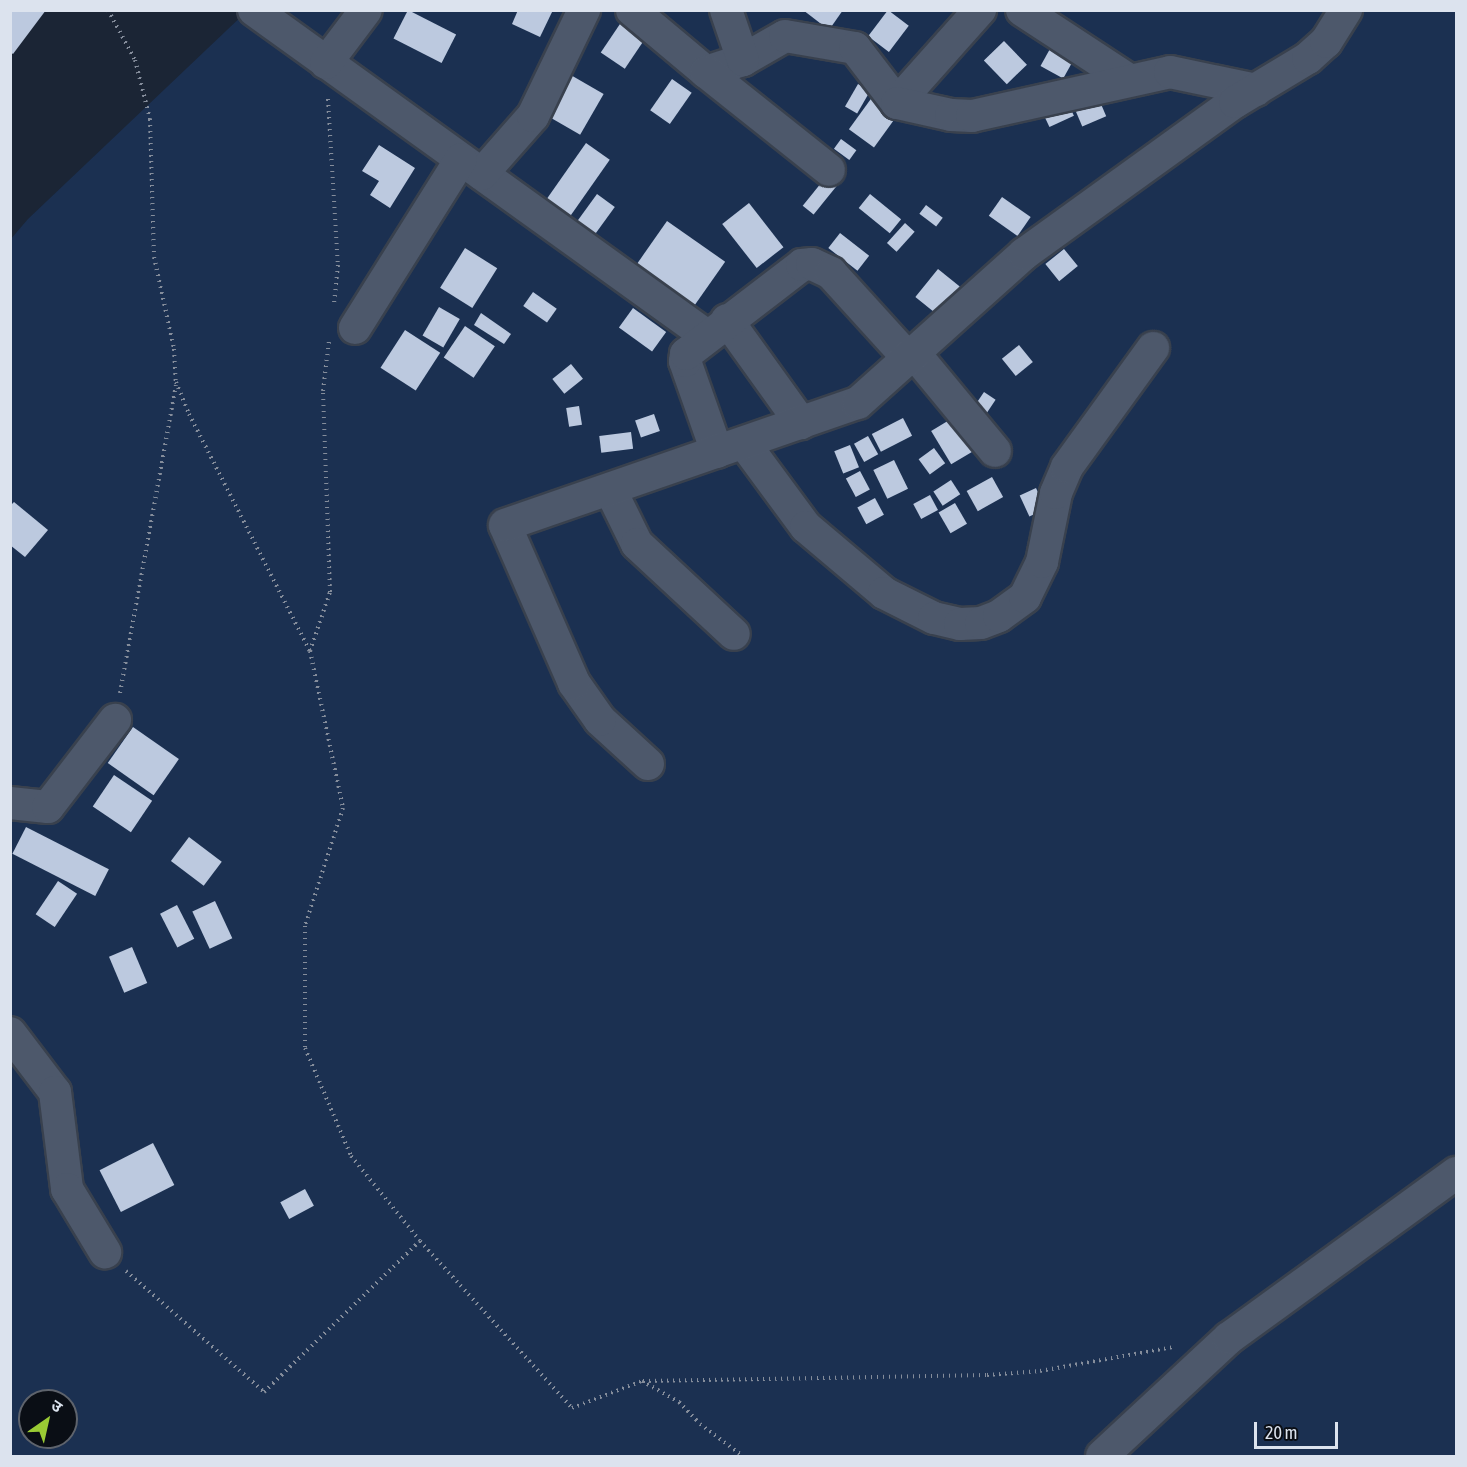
<!DOCTYPE html>
<html>
<head>
<meta charset="utf-8">
<style>
  body { margin:0 }
  #map { position:relative; width:1467px; height:1467px; overflow:hidden; background:#1b2535; font-family:"Asap Condensed","Noto Sans Devanagari",sans-serif }
  div>[style] { position:absolute }
  [style*='--x'] { left:calc(var(--x)*1px); top:calc(var(--y)*1px); width:calc(var(--w)*1px); rotate:calc(var(--a)*1deg) }
  .green>* { inset:0; background:#1b3051 }
  .building>* { inset:0; background:#bcc9df; transform-origin:0 0 }
  .path>* { height:4px; margin-top:-2px; transform-origin:0; background:repeating-linear-gradient(90deg,#858d9b 0 1.5px,transparent 0 6px) }
  .roads { filter:drop-shadow(2px 0 #39414e) drop-shadow(-2px 0 #39414e) drop-shadow(0 2px #39414e) drop-shadow(0 -2px #39414e) }
  .minor>* { height:32px; margin:-16px; padding:0 16px; transform-origin:16px; border-radius:16px; background:#4d586b }
  span { translate:-50% -50%; white-space:nowrap; text-align:center; line-height:1.15; -webkit-text-stroke:6px #0a0e15; paint-order:stroke }
  .frame { position:absolute; inset:0; border:12px solid #dce3ee; pointer-events:none }
  .north { position:absolute; left:18px; top:1389px; width:60px; height:60px; box-sizing:border-box; background:#0a0e15; border:2px solid #5e636c; border-radius:50%; rotate:34deg; font-size:16px; font-weight:700; line-height:24px; text-align:center; color:#dce3ee }
  .north::after { content:''; display:block; margin:auto; width:21px; height:27px; background:#9acb34; clip-path:polygon(50% 0,100% 100%,50% 72%,0 100%) }
  .scale { position:absolute; left:1254px; top:1422px; width:84px; height:27px; box-sizing:border-box; border:3px solid #dce3ee; border-top:0; padding-left:8px; font-size:18px; line-height:21px; white-space:nowrap; color:#dce3ee; -webkit-text-stroke:4px #0a0e15; paint-order:stroke }
</style>
</head>
<body>
<div id="map">
  <div class="green">
    <i style="clip-path:polygon(evenodd,247px 11px,1456px 11px,1456px 1456px,11px 1456px,10px 240px,28px 219px,247px 11px,30px 1401px,66px 1401px,66px 1437px,30px 1437px,30px 1401px)"></i>
  </div>
  <div class="building">
    <i style="clip-path:polygon(12px 10px,46px 10px,13px 54px,10px 52px)"></i>
    <i style="left:408px;top:10px;width:54px;height:32px;rotate:27deg"></i>
    <i style="clip-path:polygon(518px 10px,553px 10px,540px 37px,512px 24px)"></i>
    <i style="clip-path:polygon(803px 10px,843px 10px,829px 30px)"></i>
    <i style="left:888px;top:10px;width:26px;height:33px;rotate:37deg"></i>
    <i style="left:622px;top:21px;width:29px;height:38px;rotate:34deg"></i>
    <i style="left:1056px;top:38px;width:26px;height:32px;rotate:29deg"></i>
    <i style="left:1004px;top:41px;width:33px;height:28px;rotate:46deg"></i>
    <i style="left:569px;top:74px;width:40px;height:47px;rotate:30deg"></i>
    <i style="left:672px;top:79px;width:24px;height:38px;rotate:35deg"></i>
    <i style="left:858px;top:84px;width:14px;height:26px;rotate:30deg"></i>
    <i style="left:873px;top:96px;width:31px;height:41px;rotate:36deg"></i>
    <i style="left:1098px;top:97px;width:21px;height:26px;rotate:67deg"></i>
    <i style="left:1068px;top:103px;width:14px;height:27px;rotate:65deg"></i>
    <i style="left:841px;top:139px;width:19px;height:12px;rotate:36deg"></i>
    <i style="left:586px;top:143px;width:29px;height:81px;rotate:35deg"></i>
    <i style="clip-path:polygon(379px 145px,415px 168px,390px 208px,370px 195px,379px 181px,362px 171px)"></i>
    <i style="left:826px;top:177px;width:14px;height:37px;rotate:39deg"></i>
    <i style="left:597px;top:194px;width:22px;height:38px;rotate:36deg"></i>
    <i style="left:870px;top:194px;width:40px;height:18px;rotate:39deg"></i>
    <i style="left:1002px;top:197px;width:35px;height:23px;rotate:35deg"></i>
    <i style="left:749px;top:203px;width:56px;height:34px;rotate:52deg"></i>
    <i style="left:926px;top:205px;width:21px;height:11px;rotate:37deg"></i>
    <i style="left:667px;top:221px;width:71px;height:60px;rotate:35deg"></i>
    <i style="left:905px;top:223px;width:13px;height:27px;rotate:42deg"></i>
    <i style="left:840px;top:233px;width:37px;height:19px;rotate:38deg"></i>
    <i style="left:465px;top:248px;width:38px;height:47px;rotate:32deg"></i>
    <i style="left:1064px;top:249px;width:22px;height:24px;rotate:51deg"></i>
    <i style="left:938px;top:269px;width:28px;height:36px;rotate:39deg"></i>
    <i style="left:533px;top:292px;width:29px;height:17px;rotate:35deg"></i>
    <i style="left:439px;top:307px;width:24px;height:33px;rotate:30deg"></i>
    <i style="left:633px;top:308px;width:41px;height:24px;rotate:36deg"></i>
    <i style="clip-path:polygon(481px 313px,511px 334px,504px 344px,474px 325px)"></i>
    <i style="left:465px;top:326px;width:36px;height:38px;rotate:34deg"></i>
    <i style="left:405px;top:330px;width:42px;height:45px;rotate:33deg"></i>
    <i style="left:1019px;top:345px;width:22px;height:22px;rotate:51deg"></i>
    <i style="left:571px;top:364px;width:19px;height:24px;rotate:51deg"></i>
    <i style="left:984px;top:392px;width:14px;height:20px;rotate:34deg"></i>
    <i style="left:579px;top:406px;width:19px;height:13px;rotate:81deg"></i>
    <i style="left:654px;top:414px;width:18px;height:20px;rotate:71deg"></i>
    <i style="left:956px;top:416px;width:39px;height:29px;rotate:59deg"></i>
    <i style="left:903px;top:418px;width:20px;height:35px;rotate:63deg"></i>
    <i style="left:631px;top:432px;width:17px;height:32px;rotate:83deg"></i>
    <i style="left:868px;top:436px;width:21px;height:16px;rotate:61deg"></i>
    <i style="left:850px;top:445px;width:24px;height:17px;rotate:68deg"></i>
    <i style="left:934px;top:448px;width:19px;height:19px;rotate:54deg"></i>
    <i style="left:894px;top:460px;width:32px;height:23px;rotate:64deg"></i>
    <i style="left:860px;top:471px;width:21px;height:16px;rotate:62deg"></i>
    <i style="left:992px;top:477px;width:23px;height:29px;rotate:61deg"></i>
    <i style="left:951px;top:480px;width:17px;height:21px;rotate:57deg"></i>
    <i style="left:1036px;top:488px;width:23px;height:18px;rotate:65deg"></i>
    <i style="left:930px;top:495px;width:17px;height:19px;rotate:62deg"></i>
    <i style="left:875px;top:498px;width:19px;height:20px;rotate:62deg"></i>
    <i style="clip-path:polygon(14px 502px,48px 530px,25px 557px,10px 545px,10px 506px)"></i>
    <i style="left:955px;top:503px;width:24px;height:19px;rotate:60deg"></i>
    <i style="left:133px;top:727px;width:56px;height:44px;rotate:35deg"></i>
    <i style="left:114px;top:775px;width:46px;height:38px;rotate:34deg"></i>
    <i style="left:26px;top:827px;width:93px;height:30px;rotate:27deg"></i>
    <i style="left:189px;top:837px;width:41px;height:30px;rotate:37deg"></i>
    <i style="left:58px;top:881px;width:23px;height:40px;rotate:34deg"></i>
    <i style="left:215px;top:901px;width:41px;height:25px;rotate:65deg"></i>
    <i style="left:177px;top:905px;width:38px;height:19px;rotate:63deg"></i>
    <i style="left:132px;top:947px;width:39px;height:25px;rotate:67deg"></i>
    <i style="left:153px;top:1143px;width:47px;height:60px;rotate:63deg"></i>
    <i style="left:305px;top:1189px;width:19px;height:28px;rotate:62deg"></i>
  </div>
  <div class="path">
    <i style="--x:108;--y:10;--w:57;--a:61.6"></i>
    <i style="--x:135;--y:60;--w:61;--a:75.7"></i>
    <i style="--x:150;--y:119;--w:138;--a:88.3"></i>
    <i style="--x:154;--y:257;--w:94;--a:77.7"></i>
    <i style="--x:174;--y:349;--w:33;--a:87"></i>
    <i style="--x:176;--y:382;--w:35;--a:68"></i>
    <i style="--x:189;--y:414;--w:266;--a:63"></i>
    <i style="--x:310;--y:651;--w:160;--a:78.1"></i>
    <i style="--x:343;--y:808;--w:124;--a:107.9"></i>
    <i style="--x:305;--y:926;--w:122;--a:90"></i>
    <i style="--x:305;--y:1048;--w:117;--a:66.9"></i>
    <i style="--x:351;--y:1156;--w:109;--a:50.9"></i>
    <i style="--x:420;--y:1241;--w:226;--a:47.7"></i>
    <i style="--x:572;--y:1408;--w:75;--a:-21.1"></i>
    <i style="--x:642;--y:1381;--w:43;--a:29.6"></i>
    <i style="--x:679;--y:1402;--w:30;--a:46"></i>
    <i style="--x:700;--y:1424;--w:54;--a:36.7"></i>
    <i style="--x:328;--y:99;--w:166;--a:86.6"></i>
    <i style="--x:338;--y:265;--w:39;--a:96"></i>
    <i style="--x:310;--y:651;--w:62;--a:-71.3"></i>
    <i style="--x:330;--y:592;--w:201;--a:-92"></i>
    <i style="--x:323;--y:391;--w:50;--a:-83.2"></i>
    <i style="--x:120;--y:693;--w:313;--a:-79.7"></i>
    <i style="--x:126;--y:1271;--w:184;--a:41.2"></i>
    <i style="--x:264;--y:1392;--w:217;--a:-44.1"></i>
    <i style="--x:643;--y:1381;--w:344;--a:-1"></i>
    <i style="--x:987;--y:1375;--w:53;--a:-4.3"></i>
    <i style="--x:1040;--y:1371;--w:135;--a:-10.2"></i>
  </div>
  <div class="roads">
    <div class="minor">
      <i style="--x:254;--y:10;--w:558;--a:35.74"></i>
      <i style="--x:632;--y:10;--w:97;--a:40"></i>
      <i style="--x:706;--y:72;--w:39;--a:-18"></i>
      <i style="--x:743;--y:60;--w:48;--a:-29.7"></i>
      <i style="--x:785;--y:36;--w:71;--a:9.7"></i>
      <i style="--x:855;--y:48;--w:69;--a:52.6"></i>
      <i style="--x:897;--y:103;--w:125;--a:-48.3"></i>
      <i style="--x:726;--y:10;--w:53;--a:71.2"></i>
      <i style="--x:1022;--y:10;--w:128;--a:33.2"></i>
      <i style="--x:326;--y:63;--w:66;--a:-53"></i>
      <i style="--x:706;--y:72;--w:157;--a:38.5"></i>
      <i style="--x:897;--y:103;--w:55;--a:12.5"></i>
      <i style="--x:951;--y:115;--w:21;--a:3"></i>
      <i style="--x:972;--y:116;--w:203;--a:-12.5"></i>
      <i style="--x:1170;--y:72;--w:88;--a:11.8"></i>
      <i style="--x:482;--y:174;--w:77;--a:-48.7"></i>
      <i style="--x:533;--y:116;--w:118;--a:-64.3"></i>
      <i style="--x:727;--y:320;--w:127;--a:54.3"></i>
      <i style="--x:355;--y:328;--w:199;--a:-57.9"></i>
      <i style="--x:914;--y:353;--w:127;--a:50.4"></i>
      <i style="--x:744;--y:443;--w:104;--a:53.6"></i>
      <i style="--x:806;--y:527;--w:102;--a:40.2"></i>
      <i style="--x:884;--y:593;--w:56;--a:26.6"></i>
      <i style="--x:934;--y:618;--w:27;--a:13"></i>
      <i style="--x:960;--y:624;--w:21;--a:-3"></i>
      <i style="--x:981;--y:623;--w:19;--a:-21"></i>
      <i style="--x:999;--y:616;--w:32;--a:-36"></i>
      <i style="--x:1025;--y:597;--w:39;--a:-64"></i>
      <i style="--x:1042;--y:562;--w:70;--a:-78.5"></i>
      <i style="--x:1056;--y:493;--w:28;--a:-67"></i>
      <i style="--x:1067;--y:467;--w:147;--a:-54.1"></i>
      <i style="--x:717;--y:452;--w:96;--a:-109.4"></i>
      <i style="--x:685;--y:361;--w:7;--a:-82"></i>
      <i style="--x:686;--y:354;--w:146;--a:-37.5"></i>
      <i style="--x:802;--y:265;--w:10;--a:-6"></i>
      <i style="--x:812;--y:264;--w:21;--a:25"></i>
      <i style="--x:831;--y:273;--w:115;--a:47.8"></i>
      <i style="--x:610;--y:489;--w:61;--a:63.9"></i>
      <i style="--x:637;--y:544;--w:132;--a:42.9"></i>
      <i style="--x:648;--y:764;--w:65;--a:-137.5"></i>
      <i style="--x:600;--y:720;--w:45;--a:-125.1"></i>
      <i style="--x:574;--y:683;--w:172;--a:-113.6"></i>
      <i style="--x:505;--y:525;--w:373;--a:-19.1"></i>
      <i style="--x:858;--y:403;--w:223;--a:-41.9"></i>
      <i style="--x:1024;--y:254;--w:260;--a:-35.8"></i>
      <i style="--x:1235;--y:102;--w:85;--a:-31.1"></i>
      <i style="--x:1308;--y:58;--w:24;--a:-42"></i>
      <i style="--x:1326;--y:42;--w:38;--a:-58"></i>
      <i style="--x:10;--y:803;--w:38;--a:6"></i>
      <i style="--x:48;--y:807;--w:110;--a:-52.4"></i>
      <i style="--x:10;--y:1033;--w:74;--a:52.7"></i>
      <i style="--x:55;--y:1092;--w:98;--a:82.9"></i>
      <i style="--x:67;--y:1189;--w:74;--a:58.9"></i>
      <i style="--x:1102;--y:1456;--w:173;--a:-42.9"></i>
      <i style="--x:1229;--y:1338;--w:281;--a:-36"></i>
    </div>
  </div>
  <div class="frame"></div>
  <div class="north">उ</div>
  <div class="scale">20 m</div>
</div>
</body>
</html>
